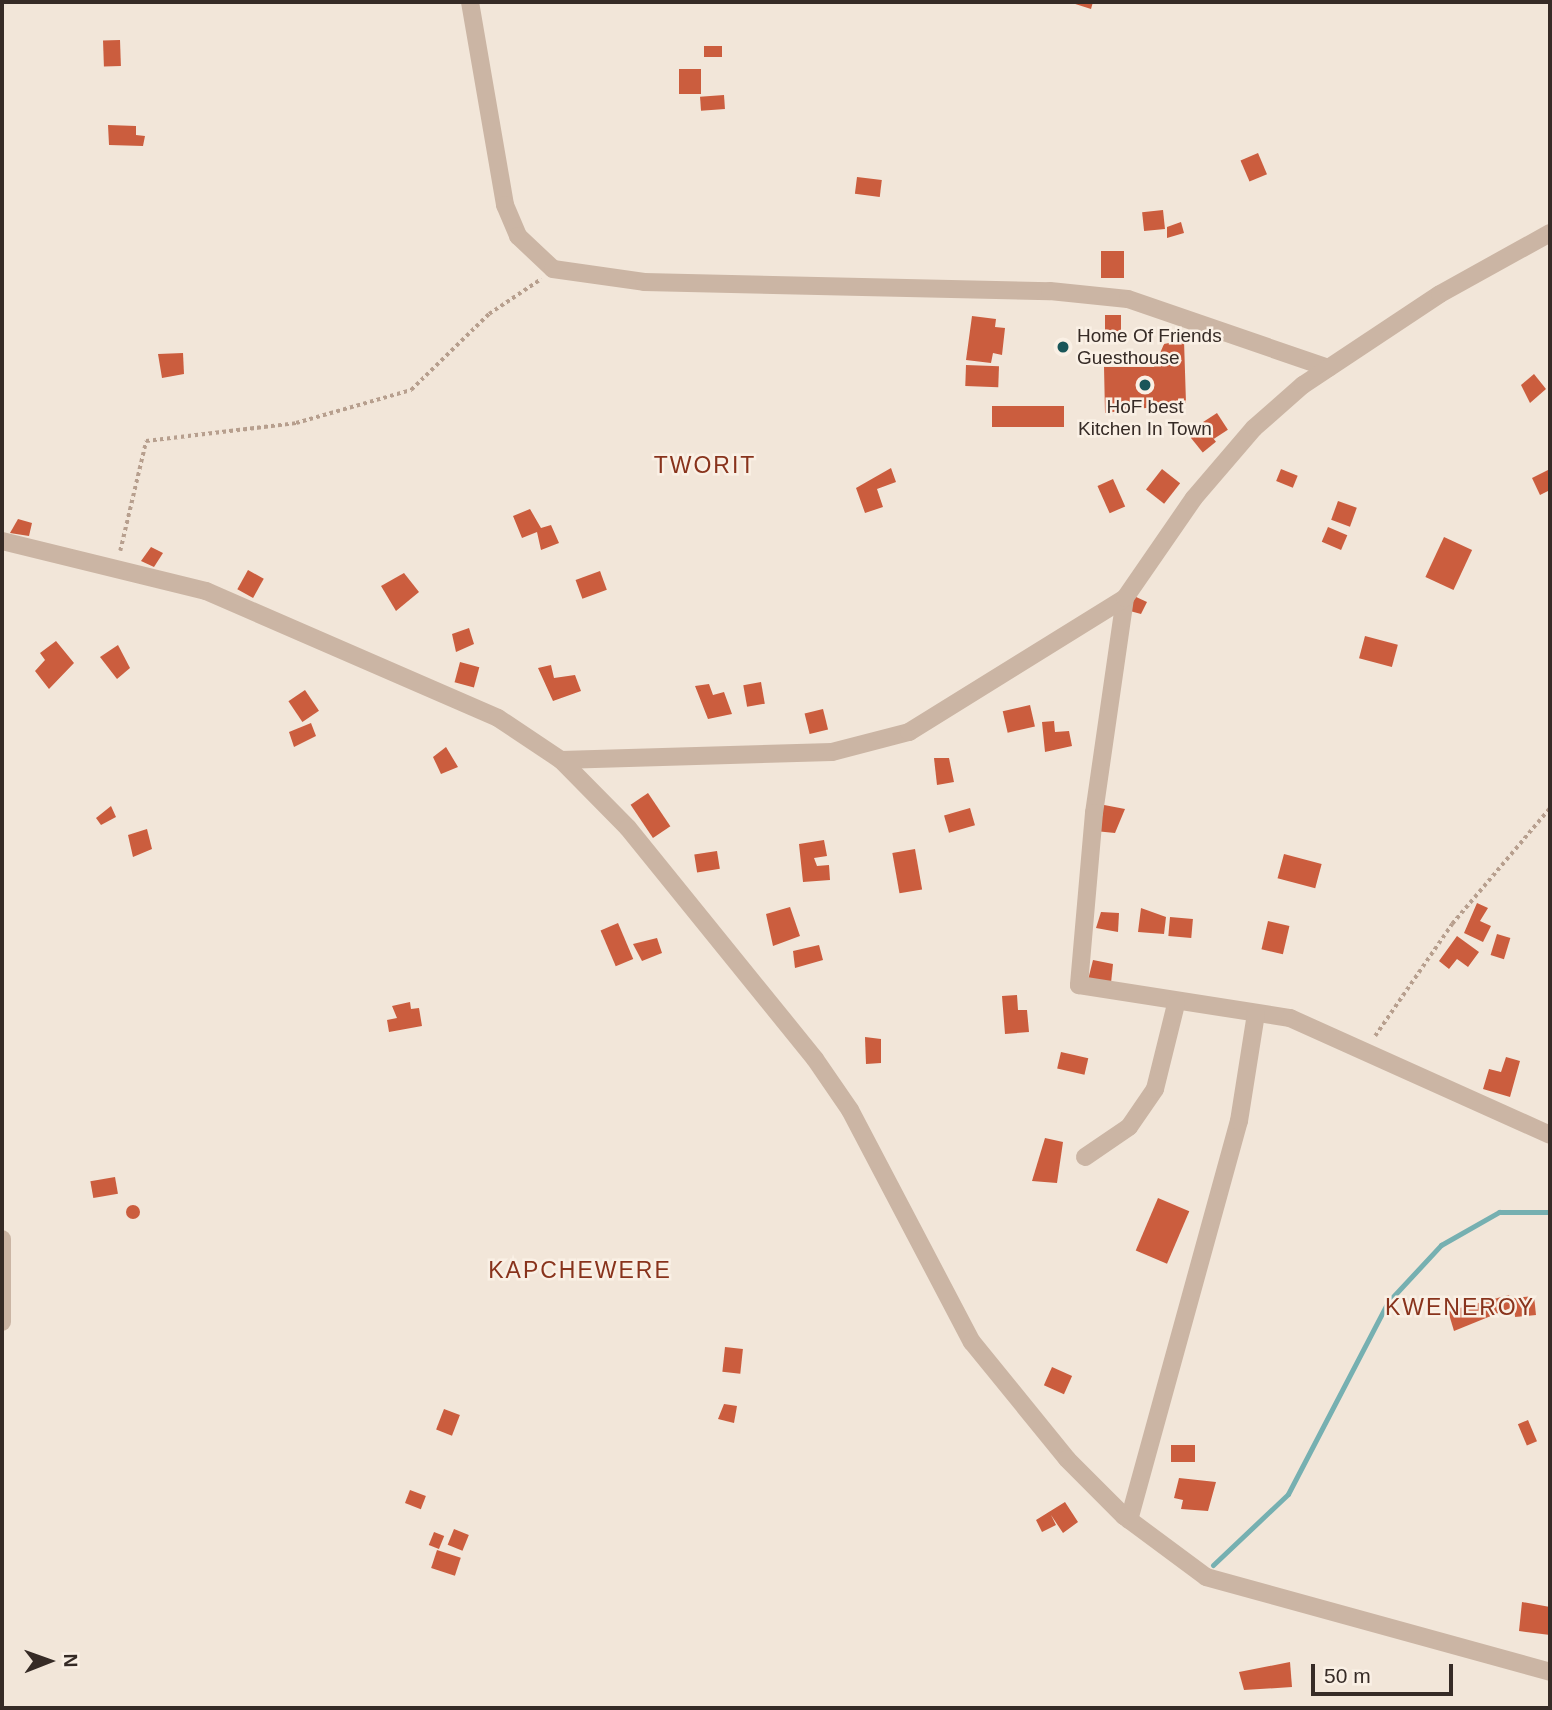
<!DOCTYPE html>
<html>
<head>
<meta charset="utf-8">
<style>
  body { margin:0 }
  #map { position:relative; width:1552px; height:1710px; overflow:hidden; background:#f2e6d9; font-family:Helvetica,sans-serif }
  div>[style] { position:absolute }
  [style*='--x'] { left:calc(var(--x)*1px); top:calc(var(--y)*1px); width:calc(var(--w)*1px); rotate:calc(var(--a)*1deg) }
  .stream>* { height:5px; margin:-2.5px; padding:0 2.5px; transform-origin:2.5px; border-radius:2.5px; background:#76b0b1 }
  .building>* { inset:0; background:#cb5d3e; transform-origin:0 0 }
  .round { border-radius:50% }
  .path>* { height:3.5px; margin-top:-1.75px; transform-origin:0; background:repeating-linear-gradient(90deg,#b79f8e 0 3.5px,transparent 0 7px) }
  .minor>* { height:18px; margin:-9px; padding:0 9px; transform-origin:9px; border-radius:9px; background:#cbb5a4 }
  .tertiary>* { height:18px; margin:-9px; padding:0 9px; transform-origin:9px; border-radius:9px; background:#cbb5a4 }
  .dots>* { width:19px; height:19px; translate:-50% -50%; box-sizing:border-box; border:4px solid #faf0e5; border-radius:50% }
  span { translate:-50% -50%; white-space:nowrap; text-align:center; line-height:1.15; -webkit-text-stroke:5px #faf0e5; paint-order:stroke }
  .poi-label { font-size:19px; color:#362b26 }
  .left { translate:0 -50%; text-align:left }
  .quarter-label { font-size:23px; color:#88331c; letter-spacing:2px }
  .frame { position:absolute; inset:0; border:4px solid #362b26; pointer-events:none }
  .north { position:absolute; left:14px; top:1626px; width:70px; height:70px; -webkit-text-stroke:5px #faf0e5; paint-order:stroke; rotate:89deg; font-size:19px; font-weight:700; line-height:28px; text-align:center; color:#362b26 }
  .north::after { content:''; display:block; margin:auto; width:24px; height:32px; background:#362b26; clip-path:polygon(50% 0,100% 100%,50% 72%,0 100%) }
  .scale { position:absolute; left:1311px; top:1664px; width:142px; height:32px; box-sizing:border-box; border:4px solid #362b26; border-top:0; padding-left:9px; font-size:21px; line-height:24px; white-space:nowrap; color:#362b26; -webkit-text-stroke:5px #faf0e5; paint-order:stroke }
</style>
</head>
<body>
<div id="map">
  <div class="stream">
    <i style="--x:1213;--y:1565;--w:103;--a:-43.4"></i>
    <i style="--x:1288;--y:1494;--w:216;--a:-62.5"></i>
    <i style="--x:1388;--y:1302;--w:78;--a:-47.1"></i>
    <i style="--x:1441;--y:1245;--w:67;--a:-29.6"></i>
    <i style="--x:1499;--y:1212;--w:51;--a:0"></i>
  </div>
  <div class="building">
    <i style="clip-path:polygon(1069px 2px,1093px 2px,1091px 9px)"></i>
    <i style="left:120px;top:40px;width:26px;height:17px;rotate:88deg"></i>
    <i style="left:704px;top:46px;width:18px;height:11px"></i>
    <i style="left:701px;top:69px;width:25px;height:22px;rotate:90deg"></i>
    <i style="left:724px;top:95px;width:14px;height:24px;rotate:86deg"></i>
    <i style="clip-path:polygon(108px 125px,136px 126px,136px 135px,145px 136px,143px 146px,109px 145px)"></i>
    <i style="left:1258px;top:153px;width:23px;height:19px;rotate:67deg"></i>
    <i style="left:857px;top:177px;width:25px;height:17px;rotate:7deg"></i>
    <i style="left:1163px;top:210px;width:19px;height:21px;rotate:84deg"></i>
    <i style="clip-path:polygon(1181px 222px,1184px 233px,1167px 238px,1167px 227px)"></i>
    <i style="left:1101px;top:251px;width:23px;height:27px"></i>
    <i style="left:1105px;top:315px;width:16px;height:18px"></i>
    <i style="clip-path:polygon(972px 316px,996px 319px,995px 327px,1005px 328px,1002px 355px,993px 353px,991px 363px,966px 360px)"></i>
    <i style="clip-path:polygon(1184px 340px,1186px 403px,1105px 413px,1104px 367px,1154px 367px,1164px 344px)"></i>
    <i style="clip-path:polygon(183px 353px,184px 374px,162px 378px,158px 354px)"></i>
    <i style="left:966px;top:365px;width:33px;height:21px;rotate:2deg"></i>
    <i style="clip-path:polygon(1534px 374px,1546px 389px,1530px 403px,1521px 385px)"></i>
    <i style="left:992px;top:406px;width:72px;height:21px"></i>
    <i style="left:1217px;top:413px;width:20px;height:17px;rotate:57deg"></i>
    <i style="left:1204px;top:427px;width:19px;height:17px;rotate:51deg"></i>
    <i style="clip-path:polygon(891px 468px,896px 482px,877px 489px,883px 507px,865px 513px,856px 488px)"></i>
    <i style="left:1162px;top:469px;width:23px;height:26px;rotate:38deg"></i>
    <i style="left:1281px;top:469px;width:18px;height:13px;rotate:22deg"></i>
    <i style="clip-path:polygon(1550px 469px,1550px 490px,1540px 495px,1532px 478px)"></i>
    <i style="left:1113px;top:479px;width:30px;height:17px;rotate:66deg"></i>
    <i style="left:1338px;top:501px;width:20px;height:20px;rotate:20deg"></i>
    <i style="clip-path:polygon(530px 509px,541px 528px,551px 525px,559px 543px,541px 550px,537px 532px,522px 538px,513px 516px)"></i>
    <i style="clip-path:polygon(18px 519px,32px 523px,29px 536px,10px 533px)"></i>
    <i style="left:1328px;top:527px;width:21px;height:16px;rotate:23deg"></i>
    <i style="left:1444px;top:537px;width:31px;height:44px;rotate:25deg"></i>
    <i style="clip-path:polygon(151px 547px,163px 553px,154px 567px,141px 561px)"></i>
    <i style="left:248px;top:570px;width:18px;height:22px;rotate:29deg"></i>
    <i style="left:600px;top:571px;width:20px;height:26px;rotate:70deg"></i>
    <i style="clip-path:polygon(404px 573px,419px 592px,396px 611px,381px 586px)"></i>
    <i style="clip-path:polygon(1134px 596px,1147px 602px,1141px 614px,1130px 611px)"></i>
    <i style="clip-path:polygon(469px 628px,474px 644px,456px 652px,452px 634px)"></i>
    <i style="left:1365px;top:636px;width:34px;height:23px;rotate:15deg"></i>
    <i style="clip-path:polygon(56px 641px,74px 663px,49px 689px,35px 671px,45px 660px,40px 653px)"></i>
    <i style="clip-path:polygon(118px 645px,130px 668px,117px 679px,100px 657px)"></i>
    <i style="left:460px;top:662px;width:20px;height:21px;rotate:15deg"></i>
    <i style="clip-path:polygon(551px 665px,554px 678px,575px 675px,581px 691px,553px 701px,538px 668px)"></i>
    <i style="left:761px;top:682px;width:22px;height:18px;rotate:80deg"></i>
    <i style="clip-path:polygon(709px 684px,713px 695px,724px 692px,732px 714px,708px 719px,695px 686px)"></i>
    <i style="left:305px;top:690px;width:25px;height:20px;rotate:56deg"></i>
    <i style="left:1030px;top:705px;width:22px;height:28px;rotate:77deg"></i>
    <i style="left:823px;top:709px;width:21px;height:19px;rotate:76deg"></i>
    <i style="clip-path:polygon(1054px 721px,1055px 732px,1069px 731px,1072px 746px,1045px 752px,1042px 722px)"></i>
    <i style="clip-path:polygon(311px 723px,316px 736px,294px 747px,289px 732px)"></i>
    <i style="clip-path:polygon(446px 747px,458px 767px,441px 774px,433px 757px)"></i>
    <i style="clip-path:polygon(934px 758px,949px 758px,954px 782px,937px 785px)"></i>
    <i style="left:648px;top:793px;width:40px;height:21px;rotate:56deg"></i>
    <i style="clip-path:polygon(1099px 804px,1125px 809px,1115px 833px,1095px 831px)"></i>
    <i style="clip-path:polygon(111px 806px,116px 817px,101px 825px,96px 818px)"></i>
    <i style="left:970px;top:808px;width:18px;height:27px;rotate:74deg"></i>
    <i style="clip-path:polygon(147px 829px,152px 849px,133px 857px,128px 835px)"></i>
    <i style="clip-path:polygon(824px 840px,827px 856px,814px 858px,817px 866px,829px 865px,830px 880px,803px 882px,799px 844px)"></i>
    <i style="left:915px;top:849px;width:41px;height:23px;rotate:80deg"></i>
    <i style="left:717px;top:851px;width:18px;height:23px;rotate:81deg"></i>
    <i style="left:1284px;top:854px;width:39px;height:25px;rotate:15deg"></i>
    <i style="clip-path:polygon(1477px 903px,1488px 908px,1480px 921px,1491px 926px,1483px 942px,1464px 933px)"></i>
    <i style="clip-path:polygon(790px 907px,800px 936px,773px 946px,766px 914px)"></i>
    <i style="clip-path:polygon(1141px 908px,1166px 917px,1164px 934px,1138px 932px)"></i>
    <i style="clip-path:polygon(1101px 912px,1119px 913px,1118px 932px,1096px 928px)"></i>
    <i style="left:1170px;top:917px;width:23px;height:19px;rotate:5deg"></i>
    <i style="left:1268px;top:921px;width:22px;height:29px;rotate:13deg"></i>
    <i style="left:618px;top:923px;width:39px;height:19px;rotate:67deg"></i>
    <i style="left:1497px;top:934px;width:14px;height:22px;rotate:17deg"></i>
    <i style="clip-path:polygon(1457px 936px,1479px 952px,1468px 967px,1457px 959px,1449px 969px,1439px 961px)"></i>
    <i style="clip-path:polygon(657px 938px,662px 953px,642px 961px,633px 944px)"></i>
    <i style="clip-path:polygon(819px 945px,823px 960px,795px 968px,793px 951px)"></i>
    <i style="clip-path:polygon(1093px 960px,1113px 964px,1111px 983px,1088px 980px)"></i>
    <i style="clip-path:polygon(1017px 995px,1018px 1010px,1027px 1010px,1029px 1032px,1005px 1034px,1002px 996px)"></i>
    <i style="clip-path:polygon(410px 1002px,411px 1009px,419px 1008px,422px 1026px,389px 1032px,387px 1020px,397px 1018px,392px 1006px)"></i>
    <i style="clip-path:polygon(865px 1037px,881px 1039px,881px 1063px,866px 1064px)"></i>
    <i style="left:1061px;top:1052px;width:28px;height:17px;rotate:13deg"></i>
    <i style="clip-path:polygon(1506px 1057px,1520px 1061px,1510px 1097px,1483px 1089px,1489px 1069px,1501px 1072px)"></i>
    <i style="clip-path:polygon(1045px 1138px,1063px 1142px,1057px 1183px,1032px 1181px)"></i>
    <i style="left:115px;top:1177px;width:17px;height:25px;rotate:80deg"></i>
    <i style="left:1158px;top:1198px;width:34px;height:57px;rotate:23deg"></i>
    <i class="round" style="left:126px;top:1205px;width:14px;height:14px"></i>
    <i style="clip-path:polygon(1509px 1295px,1513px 1307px,1454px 1331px,1448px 1311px)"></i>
    <i style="left:1534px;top:1296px;width:19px;height:21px;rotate:84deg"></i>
    <i style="left:725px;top:1347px;width:18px;height:25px;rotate:6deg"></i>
    <i style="left:1052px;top:1367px;width:22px;height:20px;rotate:24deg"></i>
    <i style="clip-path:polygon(724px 1404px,737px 1406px,734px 1423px,718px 1419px)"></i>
    <i style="left:444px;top:1409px;width:17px;height:22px;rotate:21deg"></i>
    <i style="left:1528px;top:1420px;width:23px;height:11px;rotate:67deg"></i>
    <i style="left:1195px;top:1445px;width:17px;height:24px;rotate:90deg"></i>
    <i style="clip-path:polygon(1179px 1478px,1216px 1482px,1208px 1511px,1181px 1509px,1183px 1500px,1174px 1498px)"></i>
    <i style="left:410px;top:1490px;width:17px;height:14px;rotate:21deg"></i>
    <i style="clip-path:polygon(1065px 1502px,1078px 1522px,1063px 1533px,1051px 1515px,1056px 1525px,1042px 1532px,1036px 1520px)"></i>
    <i style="left:454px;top:1529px;width:16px;height:17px;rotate:22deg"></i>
    <i style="left:434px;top:1532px;width:11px;height:14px;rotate:22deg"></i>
    <i style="left:437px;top:1550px;width:25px;height:19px;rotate:18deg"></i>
    <i style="clip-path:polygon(1522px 1602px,1550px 1607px,1550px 1635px,1519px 1631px)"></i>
    <i style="clip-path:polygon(1290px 1662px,1292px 1687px,1244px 1690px,1239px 1672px)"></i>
  </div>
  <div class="path">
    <i style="--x:120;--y:551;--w:113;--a:-76.7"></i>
    <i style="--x:146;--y:441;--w:151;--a:-6.8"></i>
    <i style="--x:296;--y:423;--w:120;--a:-16"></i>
    <i style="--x:411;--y:390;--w:109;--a:-44.3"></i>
    <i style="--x:489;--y:314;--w:63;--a:-33.9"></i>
    <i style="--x:1375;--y:1036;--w:136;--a:-55.5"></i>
    <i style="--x:1452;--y:924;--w:152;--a:-49.8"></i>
  </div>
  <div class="minor">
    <i style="--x:470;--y:2;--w:206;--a:80.2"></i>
    <i style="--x:505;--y:205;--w:34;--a:67"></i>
    <i style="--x:518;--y:236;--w:48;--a:43.3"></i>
    <i style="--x:553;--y:269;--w:92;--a:8.1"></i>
    <i style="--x:644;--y:282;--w:406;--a:1.3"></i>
    <i style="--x:1050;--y:291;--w:78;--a:5.9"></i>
    <i style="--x:1128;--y:299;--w:212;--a:19"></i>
    <i style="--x:1125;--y:598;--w:217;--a:98.2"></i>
    <i style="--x:1094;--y:813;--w:173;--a:95"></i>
    <i style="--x:1079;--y:985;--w:214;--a:8.9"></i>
    <i style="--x:1290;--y:1018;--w:285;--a:24.2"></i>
    <i style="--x:561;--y:760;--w:271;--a:-1.7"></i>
    <i style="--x:832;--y:752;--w:80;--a:-14.6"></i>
    <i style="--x:909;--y:732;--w:254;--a:-31.8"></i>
    <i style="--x:1125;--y:598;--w:121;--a:-55.4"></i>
    <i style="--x:1194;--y:498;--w:92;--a:-49.4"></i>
    <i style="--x:1254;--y:428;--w:65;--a:-41.3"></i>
    <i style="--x:1303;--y:385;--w:164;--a:-33.6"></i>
    <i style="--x:1440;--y:294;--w:126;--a:-29"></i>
    <i style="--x:1085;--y:1157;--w:53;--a:-34.3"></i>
    <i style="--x:1129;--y:1127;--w:46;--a:-55.6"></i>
    <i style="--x:1155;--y:1089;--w:88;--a:-76.1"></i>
    <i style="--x:2;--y:1239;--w:83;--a:90"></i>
    <i style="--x:1129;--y:1520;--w:414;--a:-74.6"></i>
    <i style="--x:1239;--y:1121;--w:108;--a:-81"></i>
  </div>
  <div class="tertiary">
    <i style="--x:2;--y:541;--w:210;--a:13.8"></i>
    <i style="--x:206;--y:591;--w:318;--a:23.5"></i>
    <i style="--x:498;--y:718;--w:76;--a:33.7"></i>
    <i style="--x:561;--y:760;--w:95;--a:45.4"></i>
    <i style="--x:628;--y:828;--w:297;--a:51"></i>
    <i style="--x:815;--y:1059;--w:62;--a:55.5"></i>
    <i style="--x:850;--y:1110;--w:262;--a:62.3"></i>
    <i style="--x:972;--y:1342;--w:151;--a:50.9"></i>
    <i style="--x:1067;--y:1459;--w:81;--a:45"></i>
    <i style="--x:1124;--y:1516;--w:102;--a:36.6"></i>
    <i style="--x:1206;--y:1577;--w:357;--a:15.4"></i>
  </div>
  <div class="dots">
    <i style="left:1063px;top:347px;background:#1a5659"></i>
    <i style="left:1145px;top:385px;background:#1a5659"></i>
  </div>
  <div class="poi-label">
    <span class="left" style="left:1077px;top:347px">Home Of Friends<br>Guesthouse</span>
    <span style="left:1145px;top:418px">HoF best<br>Kitchen In Town</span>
  </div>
  <div class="quarter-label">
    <span style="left:705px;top:465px">TWORIT</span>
    <span style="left:580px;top:1270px">KAPCHEWERE</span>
    <span style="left:1460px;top:1307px">KWENEROY</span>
  </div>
  <div class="frame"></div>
  <div class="north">N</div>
  <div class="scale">50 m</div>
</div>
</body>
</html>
